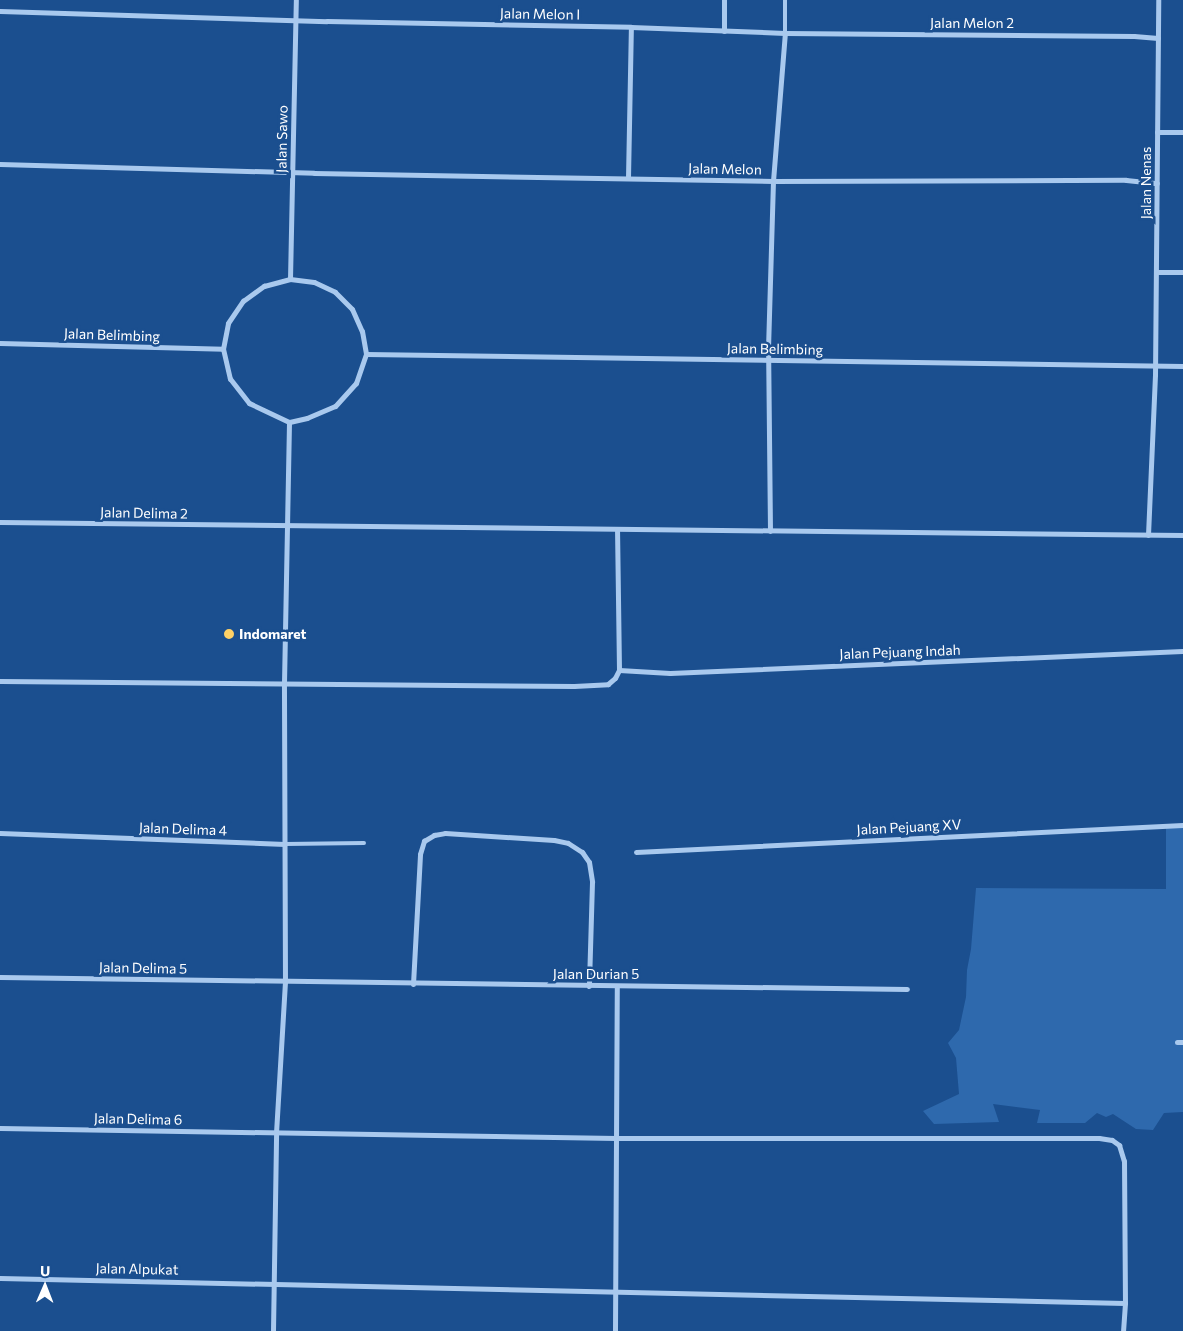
<!DOCTYPE html>
<html>
<head>
<meta charset="utf-8">
<style>
  body { margin:0 }
  #map { position:relative; width:1183px; height:1331px; overflow:hidden; background:#1b4f8f; font-family:Commissioner,sans-serif }
  div>[style] { position:absolute }
  [style*='--x'] { left:calc(var(--x)*1px); top:calc(var(--y)*1px); width:calc(var(--w)*1px); rotate:calc(var(--a)*1deg) }
  .green>* { inset:0; background:#2e69ad }
  .service>* { height:4px; margin:-2px; padding:0 2px; transform-origin:2px; border-radius:2px; background:#a9c9ee }
  .minor>* { height:5px; margin:-2.5px; padding:0 2.5px; transform-origin:2.5px; border-radius:2.5px; background:#a9c9ee }
  .dots>* { width:14px; height:14px; translate:-50% -50%; box-sizing:border-box; border:2px solid #1b4f8f; border-radius:50% }
  span { translate:-50% -50%; white-space:nowrap; text-align:center; line-height:1.15; -webkit-text-stroke:5px #1b4f8f; paint-order:stroke }
  .street-label { font-size:14px; color:#fff }
  .poi-label { font-size:14px; color:#fff; font-weight:700 }
  .left { translate:0 -50%; text-align:left }
  .north { position:absolute; left:20px; top:1261px; width:50px; height:50px; -webkit-text-stroke:4px #1b4f8f; paint-order:stroke; rotate:1deg; font-size:14px; font-weight:700; line-height:20px; text-align:center; color:#fff }
  .north::after { content:''; display:block; margin:auto; width:18px; height:22px; background:#fff; clip-path:polygon(50% 0,100% 100%,50% 72%,0 100%) }
</style>
</head>
<body>
<div id="map">
  <div class="green">
    <i style="clip-path:polygon(1166px 826px,1183px 826px,1183px 1112px,1164px 1113px,1153px 1130px,1136px 1129px,1113px 1114px,1106px 1117px,1097px 1113px,1085px 1123px,1037px 1123px,1040px 1110px,993px 1104px,999px 1122px,934px 1124px,923px 1111px,959px 1094px,956px 1058px,948px 1043px,959px 1030px,966px 997px,967px 970px,971px 949px,976px 888px,1166px 889px)"></i>
  </div>
  <div class="service">
    <i style="--x:785;--y:33;--w:33;--a:-90"></i>
    <i style="--x:285;--y:844;--w:79;--a:-0.7"></i>
  </div>
  <div class="minor">
    <i style="--x:0;--y:11;--w:327;--a:1.8"></i>
    <i style="--x:327;--y:21;--w:304;--a:1.1"></i>
    <i style="--x:631;--y:27;--w:154;--a:2.2"></i>
    <i style="--x:785;--y:33;--w:349;--a:0.5"></i>
    <i style="--x:1134;--y:36;--w:24;--a:5"></i>
    <i style="--x:724;--y:31;--w:31;--a:-90"></i>
    <i style="--x:1157;--y:132;--w:26;--a:0"></i>
    <i style="--x:0;--y:164;--w:314;--a:1.6"></i>
    <i style="--x:314;--y:173;--w:459;--a:1"></i>
    <i style="--x:773;--y:181;--w:353;--a:-0.2"></i>
    <i style="--x:1126;--y:180;--w:31;--a:6"></i>
    <i style="--x:628;--y:178;--w:151;--a:-88.9"></i>
    <i style="--x:1156;--y:272;--w:27;--a:0"></i>
    <i style="--x:290;--y:279;--w:24;--a:7"></i>
    <i style="--x:314;--y:282;--w:23;--a:25"></i>
    <i style="--x:335;--y:292;--w:24;--a:45"></i>
    <i style="--x:352;--y:309;--w:24;--a:66"></i>
    <i style="--x:362;--y:331;--w:23;--a:80"></i>
    <i style="--x:366;--y:354;--w:31;--a:109"></i>
    <i style="--x:356;--y:383;--w:31;--a:132"></i>
    <i style="--x:335;--y:406;--w:30;--a:157"></i>
    <i style="--x:307;--y:418;--w:18;--a:167"></i>
    <i style="--x:289;--y:422;--w:44;--a:-154.6"></i>
    <i style="--x:249;--y:403;--w:31;--a:-128"></i>
    <i style="--x:230;--y:379;--w:31;--a:-103"></i>
    <i style="--x:223;--y:349;--w:26;--a:-79"></i>
    <i style="--x:228;--y:323;--w:27;--a:-56"></i>
    <i style="--x:243;--y:301;--w:26;--a:-36"></i>
    <i style="--x:264;--y:286;--w:27;--a:-15"></i>
    <i style="--x:290;--y:279;--w:279;--a:-88.8"></i>
    <i style="--x:0;--y:343;--w:223;--a:1.5"></i>
    <i style="--x:366;--y:354;--w:817;--a:0.84"></i>
    <i style="--x:0;--y:522;--w:1183;--a:0.63"></i>
    <i style="--x:770;--y:531;--w:182;--a:-90.6"></i>
    <i style="--x:768;--y:349;--w:168;--a:-88.3"></i>
    <i style="--x:773;--y:181;--w:148;--a:-85.4"></i>
    <i style="--x:1148;--y:535;--w:160;--a:-87.5"></i>
    <i style="--x:1155;--y:375;--w:375;--a:-89.5"></i>
    <i style="--x:619;--y:670;--w:51;--a:3.4"></i>
    <i style="--x:670;--y:673;--w:513;--a:-2.46"></i>
    <i style="--x:0;--y:681;--w:574;--a:0.5"></i>
    <i style="--x:574;--y:686;--w:34;--a:-3"></i>
    <i style="--x:608;--y:684;--w:9;--a:-41"></i>
    <i style="--x:615;--y:678;--w:9;--a:-63"></i>
    <i style="--x:619;--y:670;--w:140;--a:-90.8"></i>
    <i style="--x:0;--y:833;--w:285;--a:2.2"></i>
    <i style="--x:636;--y:852;--w:548;--a:-2.83"></i>
    <i style="--x:0;--y:977;--w:907;--a:0.76"></i>
    <i style="--x:413;--y:984;--w:130;--a:-86.9"></i>
    <i style="--x:420;--y:854;--w:14;--a:-73"></i>
    <i style="--x:424;--y:841;--w:12;--a:-31"></i>
    <i style="--x:434;--y:835;--w:11;--a:-10"></i>
    <i style="--x:445;--y:833;--w:109;--a:3.7"></i>
    <i style="--x:554;--y:840;--w:14;--a:12"></i>
    <i style="--x:568;--y:843;--w:17;--a:33"></i>
    <i style="--x:582;--y:852;--w:12;--a:55"></i>
    <i style="--x:589;--y:862;--w:20;--a:81"></i>
    <i style="--x:592;--y:882;--w:104;--a:91.7"></i>
    <i style="--x:1177;--y:1042;--w:6;--a:0"></i>
    <i style="--x:0;--y:1128;--w:616;--a:0.93"></i>
    <i style="--x:616;--y:1138;--w:483;--a:0"></i>
    <i style="--x:1099;--y:1138;--w:13;--a:9"></i>
    <i style="--x:1112;--y:1140;--w:9;--a:36"></i>
    <i style="--x:1119;--y:1145;--w:17;--a:73"></i>
    <i style="--x:1124;--y:1161;--w:142;--a:89.6"></i>
    <i style="--x:1125;--y:1303;--w:28;--a:94"></i>
    <i style="--x:0;--y:1278;--w:1125;--a:1.27"></i>
    <i style="--x:273;--y:1331;--w:198;--a:-89.1"></i>
    <i style="--x:276;--y:1133;--w:151;--a:-86.6"></i>
    <i style="--x:285;--y:982;--w:299;--a:-90.2"></i>
    <i style="--x:284;--y:683;--w:261;--a:-88.9"></i>
    <i style="--x:615;--y:1331;--w:345;--a:-89.7"></i>
  </div>
  <div class="dots">
    <i style="left:229px;top:634px;background:#ffd166"></i>
  </div>
  <div class="street-label">
    <span style="left:540px;top:14px;rotate:1deg">Jalan Melon I</span>
    <span style="left:972px;top:23px">Jalan Melon 2</span>
    <span style="left:282px;top:139px;rotate:-89deg">Jalan Sawo</span>
    <span style="left:725px;top:169px;rotate:1deg">Jalan Melon</span>
    <span style="left:1146px;top:183px;rotate:-90deg">Jalan Nenas</span>
    <span style="left:112px;top:335px;rotate:2deg">Jalan Belimbing</span>
    <span style="left:775px;top:349px;rotate:1deg">Jalan Belimbing</span>
    <span style="left:144px;top:513px;rotate:1deg">Jalan Delima 2</span>
    <span style="left:900px;top:652px;rotate:-2deg">Jalan Pejuang Indah</span>
    <span style="left:909px;top:827px;rotate:-3deg">Jalan Pejuang XV</span>
    <span style="left:183px;top:829px;rotate:2deg">Jalan Delima 4</span>
    <span style="left:143px;top:968px;rotate:1deg">Jalan Delima 5</span>
    <span style="left:596px;top:974px">Jalan Durian 5</span>
    <span style="left:138px;top:1119px;rotate:1deg">Jalan Delima 6</span>
    <span style="left:137px;top:1269px;rotate:1deg">Jalan Alpukat</span>
  </div>
  <div class="poi-label">
    <span class="left" style="left:239px;top:634px">Indomaret</span>
  </div>
  <div class="north">U</div>
</div>
</body>
</html>
